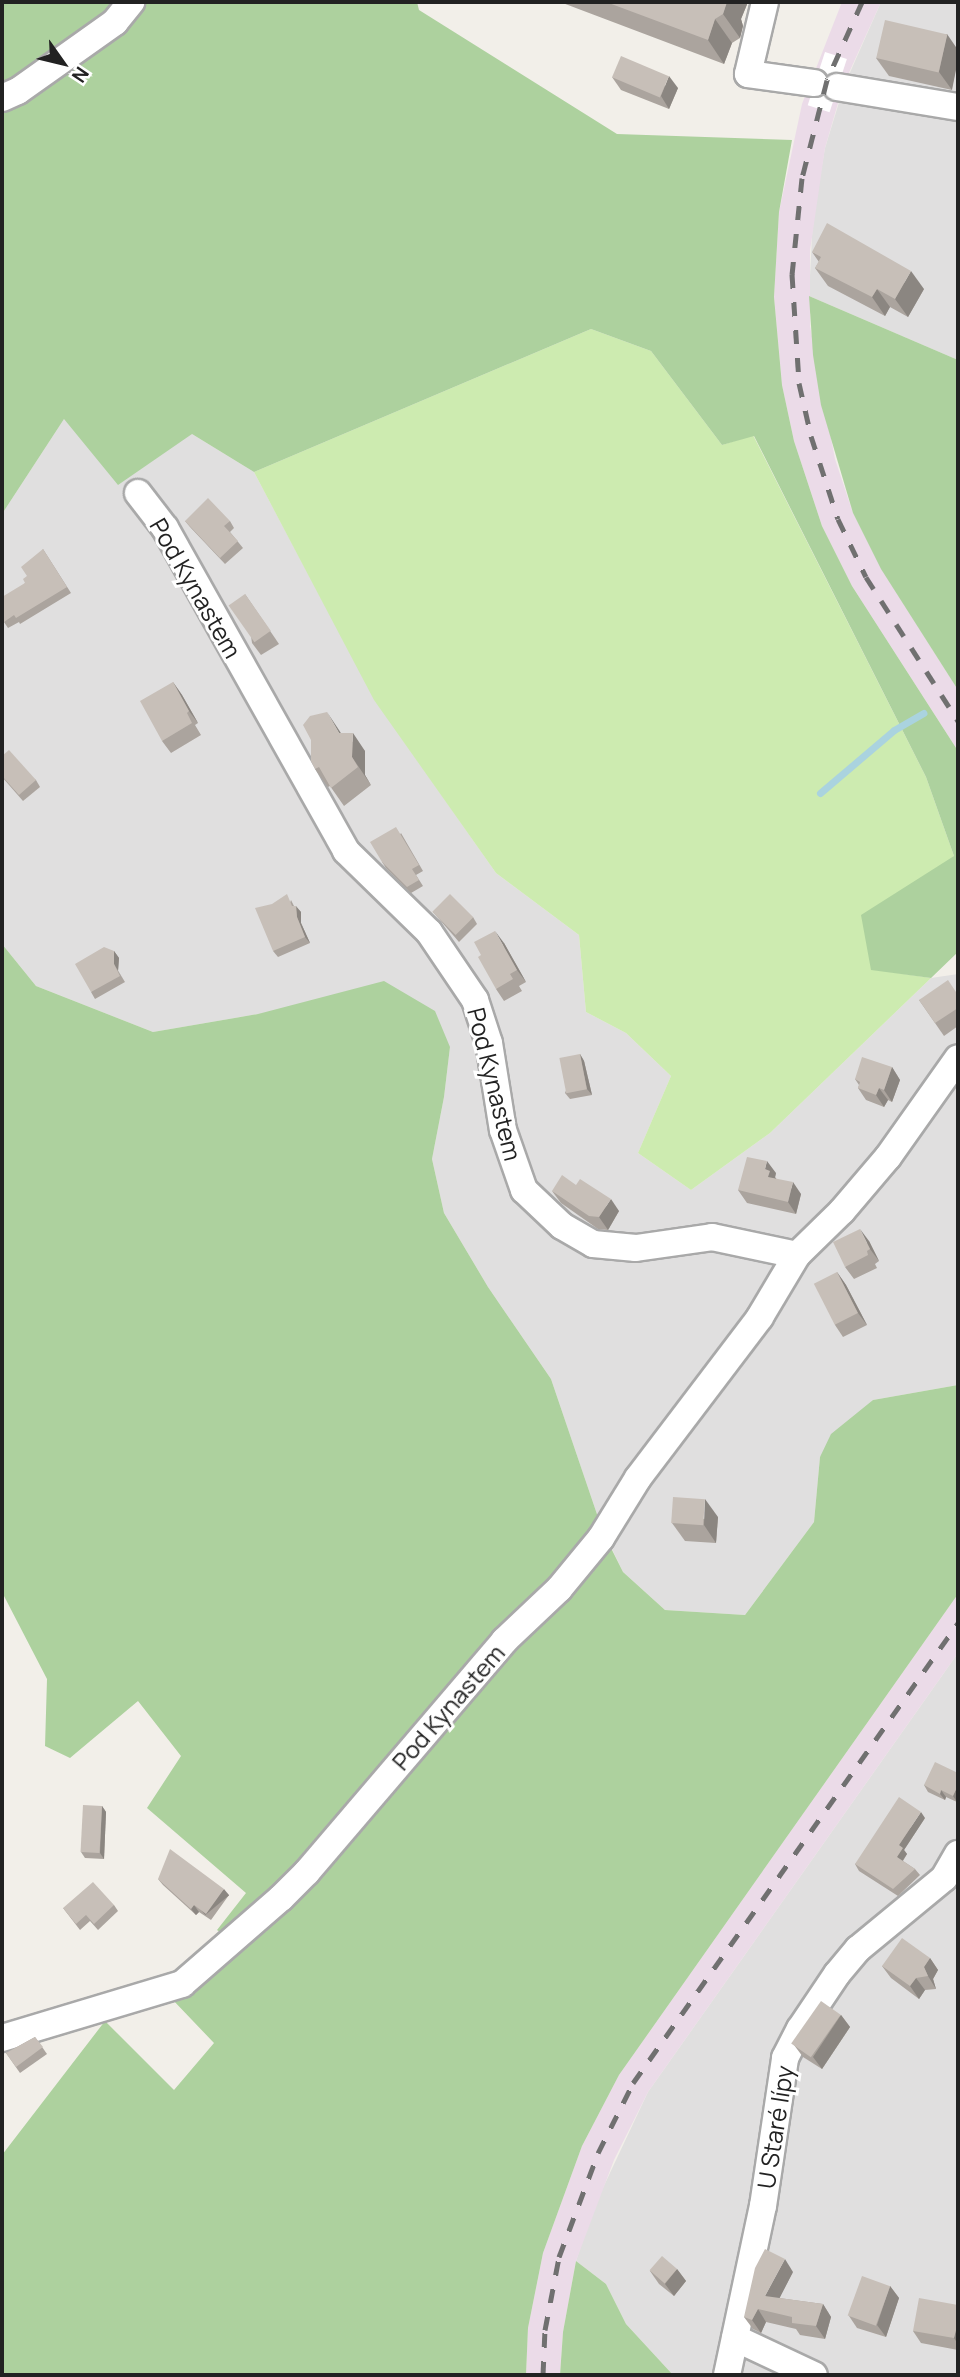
<!DOCTYPE html>
<html>
<head>
<meta charset="utf-8">
<style>
  body { margin:0 }
  #map { position:relative; width:960px; height:2377px; overflow:hidden; background:#f2efe9; font-family:Manrope,sans-serif }
  div>[style] { position:absolute }
  [style*='--x'] { left:calc(var(--x)*1px); top:calc(var(--y)*1px); width:calc(var(--w)*1px); rotate:calc(var(--a)*1deg) }
  .residential>* { inset:0; background:#e0dfdf }
  .industrial>* { inset:0; background:#ebdbe8 }
  .grass>* { inset:0; background:#cdebb0 }
  .forest>* { inset:0; background:#add19e }
  .pier>* { inset:0; background:#fff; transform-origin:0 0 }
  .stream>* { height:7px; margin:-3.5px; padding:0 3.5px; transform-origin:3.5px; border-radius:3.5px; background:#aad3df }
  .roads { filter:drop-shadow(2px 0 #a9a9a9) drop-shadow(-2px 0 #a9a9a9) drop-shadow(0 2px #a9a9a9) drop-shadow(0 -2px #a9a9a9) }
  .minor>* { height:26px; margin:-13px; padding:0 13px; transform-origin:13px; border-radius:13px; background:#fff }
  .rail>* { height:5px; margin-top:-2.5px; transform-origin:0; background:repeating-linear-gradient(90deg,#707070 0 14px,transparent 0 28px) }
  .wall>* { inset:0; background:#aba49e }
  .shaded-wall>* { inset:0; background:#8b8681; transform-origin:0 0 }
  .building>* { inset:0; background:#c7bfb8; transform-origin:0 0 }
  span { translate:-50% -50%; white-space:nowrap; text-align:center; line-height:1.15; -webkit-text-stroke:6px #fff; paint-order:stroke }
  .street-label { font-size:24px; color:#222 }
  .frame { position:absolute; inset:0; border:4px solid #222; pointer-events:none }
  .north { position:absolute; left:28px; top:28px; width:70px; height:70px; -webkit-text-stroke:5px #fff; paint-order:stroke; rotate:124deg; font-size:19px; font-weight:700; line-height:28px; text-align:center; color:#222 }
  .north::after { content:''; display:block; margin:auto; width:24px; height:32px; background:#222; clip-path:polygon(50% 0,100% 100%,50% 72%,0 100%) }
</style>
</head>
<body>
<div id="map">
  <div class="residential">
    <i style="clip-path:polygon(881px 2px,958px 2px,958px 360px,809px 296px,813px 217px,825px 148px,844px 86px)"></i>
    <i style="clip-path:polygon(64px 419px,192px 434px,254px 472px,375px 700px,496px 873px,579px 935px,586px 1012px,626px 1033px,671px 1076px,638px 1153px,691px 1190px,770px 1133px,931px 978px,958px 974px,958px 1385px,873px 1400px,820px 1457px,814px 1522px,745px 1615px,665px 1610px,623px 1572px,601px 1526px,551px 1379px,488px 1287px,444px 1213px,432px 1159px,444px 1097px,450px 1047px,258px 1014px,153px 1032px,36px 986px,2px 944px,2px 514px)"></i>
    <i style="clip-path:polygon(958px 1653px,958px 2375px,673px 2375px,626px 2324px,606px 2284px,576px 2261px,593px 2209px,648px 2092px)"></i>
  </div>
  <div class="industrial">
    <i style="clip-path:polygon(842px 2px,881px 2px,843px 86px,825px 148px,810px 251px,810px 326px,835px 459px,853px 513px,882px 569px,958px 690px,958px 751px,852px 586px,822px 526px,794px 441px,782px 385px,774px 297px,779px 212px,802px 104px)"></i>
    <i style="clip-path:polygon(958px 1594px,958px 1653px,648px 2092px,614px 2160px,576px 2261px,563px 2332px,560px 2375px,526px 2375px,528px 2328px,543px 2253px,582px 2146px,619px 2075px)"></i>
  </div>
  <div class="grass">
    <i style="clip-path:polygon(591px 329px,651px 351px,722px 445px,753px 435px,926px 777px,954px 856px,871px 969px,931px 978px,770px 1133px,691px 1190px,638px 1153px,671px 1076px,626px 1033px,586px 1012px,579px 935px,496px 873px,374px 700px,254px 472px)"></i>
  </div>
  <div class="forest">
    <i style="clip-path:polygon(2px 2px,417px 2px,419px 10px,617px 134px,792px 140px,779px 212px,774px 297px,782px 385px,794px 441px,822px 526px,852px 586px,958px 751px,958px 952px,931px 978px,871px 970px,861px 915px,954px 856px,926px 777px,754px 436px,722px 445px,651px 351px,591px 329px,254px 472px,192px 434px,118px 485px,64px 419px,2px 514px)"></i>
    <i style="clip-path:polygon(809px 296px,958px 360px,958px 690px,881px 569px,853px 513px,821px 405px,813px 355px)"></i>
    <i style="clip-path:polygon(2px 944px,36px 986px,153px 1032px,258px 1014px,384px 981px,435px 1011px,450px 1047px,444px 1097px,432px 1159px,444px 1213px,488px 1287px,551px 1379px,601px 1526px,298px 1869px,228px 1938px,217px 1930px,246px 1893px,147px 1808px,181px 1756px,138px 1701px,70px 1758px,45px 1746px,47px 1679px,4px 1596px,2px 1597px)"></i>
    <i style="clip-path:polygon(958px 1385px,958px 1594px,619px 2075px,582px 2146px,543px 2253px,528px 2328px,526px 2375px,2px 2375px,2px 2155px,105px 2021px,174px 2090px,214px 2043px,171px 1998px,608px 1542px,623px 1572px,665px 1610px,745px 1615px,814px 1522px,820px 1457px,831px 1434px,873px 1400px)"></i>
    <i style="clip-path:polygon(576px 2261px,606px 2284px,626px 2324px,673px 2375px,560px 2375px,563px 2332px)"></i>
  </div>
  <div class="pier">
    <i style="left:825px;top:52px;width:23px;height:56px;rotate:18deg"></i>
  </div>
  <div class="stream">
    <i style="--x:820;--y:793;--w:97;--a:-40.4"></i>
    <i style="--x:894;--y:730;--w:34;--a:-30"></i>
  </div>
  <div class="roads">
    <div class="minor">
      <i style="--x:765;--y:2;--w:74;--a:103.3"></i>
      <i style="--x:748;--y:74;--w:67;--a:7.8"></i>
      <i style="--x:837;--y:87;--w:123;--a:9.4"></i>
      <i style="--x:2;--y:98;--w:17;--a:-24"></i>
      <i style="--x:18;--y:91;--w:119;--a:-35.4"></i>
      <i style="--x:115;--y:22;--w:26;--a:-51"></i>
      <i style="--x:138;--y:493;--w:44;--a:52.4"></i>
      <i style="--x:165;--y:528;--w:370;--a:60.7"></i>
      <i style="--x:346;--y:851;--w:116;--a:44.3"></i>
      <i style="--x:429;--y:932;--w:82;--a:55.9"></i>
      <i style="--x:475;--y:1000;--w:45;--a:72"></i>
      <i style="--x:489;--y:1043;--w:88;--a:80.9"></i>
      <i style="--x:503;--y:1130;--w:64;--a:70.7"></i>
      <i style="--x:524;--y:1190;--w:52;--a:43.5"></i>
      <i style="--x:562;--y:1226;--w:36;--a:30"></i>
      <i style="--x:593;--y:1244;--w:43;--a:5.3"></i>
      <i style="--x:636;--y:1248;--w:77;--a:-8.2"></i>
      <i style="--x:712;--y:1237;--w:87;--a:12"></i>
      <i style="--x:797;--y:1255;--w:63;--a:-44.4"></i>
      <i style="--x:842;--y:1211;--w:71;--a:-49.6"></i>
      <i style="--x:888;--y:1157;--w:121;--a:-54.7"></i>
      <i style="--x:2;--y:2038;--w:188;--a:-16.7"></i>
      <i style="--x:182;--y:1984;--w:131;--a:-41"></i>
      <i style="--x:281;--y:1898;--w:37;--a:-45"></i>
      <i style="--x:307;--y:1872;--w:304;--a:-49.5"></i>
      <i style="--x:504;--y:1641;--w:76;--a:-43.4"></i>
      <i style="--x:559;--y:1589;--w:66;--a:-50.5"></i>
      <i style="--x:601;--y:1538;--w:70;--a:-58.3"></i>
      <i style="--x:638;--y:1478;--w:202;--a:-52.8"></i>
      <i style="--x:760;--y:1317;--w:72;--a:-59.2"></i>
      <i style="--x:735;--y:2338;--w:87;--a:25.1"></i>
      <i style="--x:727;--y:2375;--w:173;--a:-78"></i>
      <i style="--x:763;--y:2206;--w:150;--a:-81.5"></i>
      <i style="--x:785;--y:2058;--w:33;--a:-63"></i>
      <i style="--x:800;--y:2029;--w:66;--a:-56.1"></i>
      <i style="--x:837;--y:1974;--w:33;--a:-50"></i>
      <i style="--x:858;--y:1949;--w:112;--a:-39.5"></i>
      <i style="--x:944;--y:1878;--w:28;--a:-60"></i>
    </div>
  </div>
  <div class="rail">
    <i style="--x:862;--y:2;--w:85;--a:114.2"></i>
    <i style="--x:827;--y:80;--w:101;--a:104.3"></i>
    <i style="--x:802;--y:178;--w:97;--a:95.9"></i>
    <i style="--x:792;--y:274;--w:109;--a:86.3"></i>
    <i style="--x:799;--y:383;--w:54;--a:77.2"></i>
    <i style="--x:811;--y:436;--w:87;--a:72"></i>
    <i style="--x:838;--y:519;--w:64;--a:64.2"></i>
    <i style="--x:866;--y:577;--w:171;--a:57.4"></i>
    <i style="--x:543;--y:2375;--w:45;--a:-87.5"></i>
    <i style="--x:545;--y:2330;--w:74;--a:-79.1"></i>
    <i style="--x:559;--y:2257;--w:111;--a:-69.4"></i>
    <i style="--x:598;--y:2153;--w:78;--a:-63.4"></i>
    <i style="--x:633;--y:2083;--w:563;--a:-54.76"></i>
  </div>
  <div class="wall">
    <i style="clip-path:polygon(560px 2px,748px 2px,741px 19px,743px 26px,740px 38px,732px 43px,724px 64px)"></i>
    <i style="clip-path:polygon(947px 34px,952px 90px,889px 76px,876px 58px)"></i>
    <i style="clip-path:polygon(612px 77px,678px 88px,669px 109px,621px 90px)"></i>
    <i style="clip-path:polygon(812px 252px,924px 289px,908px 317px,890px 307px,885px 316px,828px 286px,815px 268px,819px 262px)"></i>
    <i style="clip-path:polygon(185px 521px,230px 521px,234px 528px,230px 532px,243px 548px,225px 564px,190px 527px)"></i>
    <i style="clip-path:polygon(43px 549px,71px 593px,20px 624px,19px 622px,8px 628px,4px 622px,25px 583px,27px 576px)"></i>
    <i style="clip-path:polygon(245px 594px,279px 644px,261px 655px,252px 643px)"></i>
    <i style="clip-path:polygon(173px 682px,182px 695px,198px 723px,195px 725px,201px 735px,171px 753px,162px 741px)"></i>
    <i style="clip-path:polygon(341px 733px,365px 751px,365px 775px,371px 785px,344px 806px,330px 786px,328px 787px,315px 769px)"></i>
    <i style="clip-path:polygon(2px 756px,36px 780px,40px 787px,23px 801px,2px 777px)"></i>
    <i style="clip-path:polygon(401px 833px,423px 871px,416px 875px,423px 886px,411px 893px,386px 868px,382px 862px)"></i>
    <i style="clip-path:polygon(291px 900px,294px 906px,301px 912px,301px 923px,310px 943px,278px 957px,273px 951px)"></i>
    <i style="clip-path:polygon(433px 912px,473px 917px,477px 924px,459px 942px)"></i>
    <i style="clip-path:polygon(504px 943px,526px 982px,519px 986px,522px 991px,504px 1001px,496px 989px)"></i>
    <i style="clip-path:polygon(114px 951px,119px 958px,118px 971px,125px 982px,95px 999px,91px 992px)"></i>
    <i style="clip-path:polygon(958px 994px,958px 1026px,944px 1036px,919px 1000px)"></i>
    <i style="clip-path:polygon(580px 1054px,584px 1061px,592px 1095px,570px 1099px,565px 1093px)"></i>
    <i style="clip-path:polygon(892px 1067px,900px 1080px,892px 1102px,888px 1100px,884px 1107px,866px 1100px,858px 1088px,859px 1085px,855px 1079px)"></i>
    <i style="clip-path:polygon(776px 1173px,775px 1178px,801px 1194px,796px 1214px,747px 1203px,738px 1190px)"></i>
    <i style="clip-path:polygon(552px 1191px,619px 1211px,608px 1230px,598px 1229px,561px 1203px)"></i>
    <i style="clip-path:polygon(869px 1241px,879px 1261px,875px 1264px,877px 1268px,854px 1279px,845px 1267px)"></i>
    <i style="clip-path:polygon(837px 1272px,846px 1285px,867px 1325px,843px 1337px,835px 1325px)"></i>
    <i style="clip-path:polygon(718px 1517px,716px 1543px,685px 1541px,672px 1523px)"></i>
    <i style="clip-path:polygon(958px 1773px,957px 1802px,946px 1797px,945px 1800px,928px 1792px,924px 1785px)"></i>
    <i style="clip-path:polygon(102px 1806px,106px 1812px,104px 1859px,85px 1858px,81px 1852px)"></i>
    <i style="clip-path:polygon(925px 1818px,904px 1850px,907px 1854px,903px 1861px,915px 1869px,920px 1875px,898px 1896px,859px 1871px,855px 1864px)"></i>
    <i style="clip-path:polygon(158px 1879px,229px 1895px,211px 1920px,199px 1912px,196px 1915px,163px 1885px)"></i>
    <i style="clip-path:polygon(114px 1905px,118px 1911px,98px 1930px,90px 1921px,80px 1930px,63px 1908px)"></i>
    <i style="clip-path:polygon(930px 1958px,938px 1970px,933px 1979px,936px 1989px,925px 1990px,919px 1999px,891px 1978px,882px 1966px)"></i>
    <i style="clip-path:polygon(841px 2015px,850px 2027px,822px 2069px,803px 2057px,794px 2045px)"></i>
    <i style="clip-path:polygon(35px 2037px,47px 2054px,20px 2073px,6px 2053px)"></i>
    <i style="clip-path:polygon(677px 2269px,686px 2281px,674px 2296px,659px 2284px,650px 2271px)"></i>
    <i style="clip-path:polygon(793px 2272px,779px 2298px,823px 2304px,831px 2317px,825px 2339px,800px 2335px,796px 2329px,766px 2322px,761px 2333px,753px 2329px,744px 2317px)"></i>
    <i style="clip-path:polygon(890px 2286px,899px 2298px,886px 2337px,857px 2328px,849px 2316px)"></i>
    <i style="clip-path:polygon(958px 2304px,958px 2350px,921px 2343px,913px 2331px,958px 2305px)"></i>
  </div>
  <div class="shaded-wall">
    <i style="clip-path:polygon(727px 2px,748px 2px,741px 19px,743px 26px,740px 38px,723px 14px)"></i>
    <i style="clip-path:polygon(715px 19px,732px 43px,724px 64px,708px 40px)"></i>
    <i style="clip-path:polygon(947px 34px,958px 50px,958px 60px,952px 90px,939px 72px)"></i>
    <i style="clip-path:polygon(669px 76px,678px 88px,669px 109px,661px 96px)"></i>
    <i style="clip-path:polygon(911px 271px,924px 289px,908px 317px,895px 299px)"></i>
    <i style="clip-path:polygon(877px 289px,890px 307px,885px 316px,872px 297px)"></i>
    <i style="clip-path:polygon(173px 682px,182px 695px,198px 723px,189px 711px)"></i>
    <i style="clip-path:polygon(327px 712px,339px 730px,352px 751px,339px 733px)"></i>
    <i style="clip-path:polygon(353px 733px,365px 751px,365px 775px,371px 785px,352px 757px)"></i>
    <i style="clip-path:polygon(296px 906px,301px 912px,301px 923px,310px 943px,305px 937px,297px 917px)"></i>
    <i style="clip-path:polygon(495px 931px,504px 943px,526px 982px,517px 970px)"></i>
    <i style="clip-path:polygon(114px 951px,119px 958px,118px 971px,125px 982px,114px 964px)"></i>
    <i style="clip-path:polygon(580px 1054px,584px 1061px,592px 1095px,587px 1089px)"></i>
    <i style="clip-path:polygon(892px 1067px,900px 1080px,892px 1102px,884px 1090px)"></i>
    <i style="clip-path:polygon(879px 1088px,888px 1100px,884px 1107px,876px 1095px)"></i>
    <i style="clip-path:polygon(767px 1161px,776px 1173px,775px 1177px,779px 1183px,768px 1177px,765px 1169px)"></i>
    <i style="clip-path:polygon(793px 1182px,801px 1194px,796px 1214px,788px 1202px)"></i>
    <i style="clip-path:polygon(611px 1199px,619px 1211px,608px 1230px,599px 1217px)"></i>
    <i style="clip-path:polygon(860px 1229px,869px 1241px,879px 1261px,870px 1249px)"></i>
    <i style="clip-path:polygon(837px 1272px,846px 1285px,867px 1325px,858px 1313px)"></i>
    <i style="clip-path:polygon(705px 1499px,718px 1517px,716px 1543px,704px 1525px)"></i>
    <i style="clip-path:polygon(958px 1785px,958px 1800px,957px 1802px,953px 1796px)"></i>
    <i style="clip-path:polygon(941px 1790px,946px 1797px,945px 1800px,940px 1794px)"></i>
    <i style="clip-path:polygon(102px 1806px,106px 1812px,104px 1859px,100px 1853px)"></i>
    <i style="clip-path:polygon(921px 1812px,925px 1818px,904px 1850px,907px 1854px,901px 1863px,897px 1857px,899px 1845px)"></i>
    <i style="left:224px;top:1889px;width:8px;height:31px;rotate:50deg"></i>
    <i style="clip-path:polygon(194px 1905px,199px 1912px,196px 1915px,191px 1909px)"></i>
    <i style="clip-path:polygon(930px 1958px,938px 1970px,933px 1979px,936px 1989px,928px 1976px,924px 1967px)"></i>
    <i style="clip-path:polygon(916px 1978px,925px 1990px,919px 1999px,910px 1986px)"></i>
    <i style="clip-path:polygon(841px 2015px,850px 2027px,822px 2069px,813px 2057px)"></i>
    <i style="clip-path:polygon(785px 2259px,793px 2272px,774px 2309px,765px 2296px)"></i>
    <i style="clip-path:polygon(677px 2269px,686px 2281px,674px 2296px,665px 2284px)"></i>
    <i style="clip-path:polygon(890px 2286px,899px 2298px,886px 2337px,877px 2325px)"></i>
    <i style="clip-path:polygon(823px 2304px,831px 2317px,825px 2339px,816px 2326px)"></i>
    <i style="clip-path:polygon(758px 2309px,766px 2322px,761px 2333px,752px 2320px)"></i>
    <i style="clip-path:polygon(956px 2330px,958px 2333px,958px 2344px,954px 2338px)"></i>
  </div>
  <div class="building">
    <i style="clip-path:polygon(606px 2px,727px 2px,723px 14px,715px 19px,708px 40px)"></i>
    <i style="left:885px;top:20px;width:64px;height:39px;rotate:13deg"></i>
    <i style="left:621px;top:56px;width:52px;height:23px;rotate:23deg"></i>
    <i style="clip-path:polygon(827px 223px,911px 271px,895px 299px,877px 289px,872px 297px,815px 268px,821px 257px,812px 252px)"></i>
    <i style="clip-path:polygon(208px 498px,230px 521px,224px 526px,238px 541px,220px 558px,185px 521px)"></i>
    <i style="clip-path:polygon(43px 549px,67px 587px,16px 618px,14px 615px,4px 622px,2px 618px,2px 597px,25px 583px,23px 579px,27px 576px,21px 567px)"></i>
    <i style="left:245px;top:594px;width:45px;height:20px;rotate:55deg"></i>
    <i style="clip-path:polygon(173px 682px,189px 711px,187px 713px,192px 723px,162px 741px,140px 701px)"></i>
    <i style="clip-path:polygon(327px 712px,339px 733px,353px 733px,352px 757px,358px 767px,331px 788px,319px 767px,315px 769px,311px 761px,311px 740px,303px 725px,310px 716px)"></i>
    <i style="clip-path:polygon(9px 750px,36px 780px,19px 795px,2px 776px,2px 756px)"></i>
    <i style="clip-path:polygon(396px 827px,419px 865px,412px 869px,419px 880px,407px 887px,382px 862px,370px 842px)"></i>
    <i style="clip-path:polygon(287px 894px,292px 906px,296px 906px,297px 917px,305px 937px,273px 951px,255px 908px,272px 904px)"></i>
    <i style="left:450px;top:894px;width:33px;height:25px;rotate:45deg"></i>
    <i style="clip-path:polygon(495px 931px,517px 970px,510px 974px,513px 979px,496px 989px,478px 957px,481px 955px,474px 942px)"></i>
    <i style="clip-path:polygon(104px 947px,114px 951px,114px 964px,120px 976px,91px 992px,75px 964px)"></i>
    <i style="clip-path:polygon(948px 980px,958px 995px,958px 1008px,935px 1023px,919px 1000px)"></i>
    <i style="left:580px;top:1054px;width:36px;height:21px;rotate:79deg"></i>
    <i style="clip-path:polygon(862px 1057px,892px 1067px,884px 1090px,879px 1088px,876px 1095px,858px 1088px,860px 1082px,855px 1079px)"></i>
    <i style="clip-path:polygon(747px 1157px,767px 1161px,765px 1169px,770px 1171px,768px 1177px,793px 1182px,788px 1202px,738px 1190px)"></i>
    <i style="clip-path:polygon(562px 1175px,576px 1185px,580px 1179px,611px 1199px,599px 1217px,589px 1216px,552px 1191px)"></i>
    <i style="clip-path:polygon(860px 1229px,870px 1249px,867px 1251px,868px 1255px,845px 1267px,833px 1242px)"></i>
    <i style="left:837px;top:1272px;width:46px;height:26px;rotate:63deg"></i>
    <i style="left:673px;top:1497px;width:32px;height:26px;rotate:4deg"></i>
    <i style="clip-path:polygon(935px 1762px,958px 1773px,958px 1785px,953px 1796px,941px 1790px,940px 1794px,924px 1785px)"></i>
    <i style="clip-path:polygon(899px 1797px,921px 1812px,899px 1845px,903px 1848px,897px 1857px,915px 1869px,893px 1889px,855px 1864px)"></i>
    <i style="left:83px;top:1805px;width:19px;height:47px;rotate:3deg"></i>
    <i style="clip-path:polygon(170px 1849px,224px 1889px,206px 1914px,194px 1905px,191px 1909px,158px 1879px)"></i>
    <i style="clip-path:polygon(93px 1882px,114px 1905px,94px 1924px,86px 1915px,76px 1924px,63px 1908px)"></i>
    <i style="clip-path:polygon(902px 1938px,930px 1958px,924px 1967px,928px 1976px,916px 1978px,910px 1986px,882px 1966px)"></i>
    <i style="left:821px;top:2001px;width:24px;height:52px;rotate:35deg"></i>
    <i style="clip-path:polygon(35px 2037px,43px 2047px,16px 2067px,6px 2053px)"></i>
    <i style="clip-path:polygon(765px 2249px,785px 2259px,765px 2296px,823px 2304px,816px 2326px,792px 2323px,792px 2317px,758px 2309px,752px 2320px,744px 2317px,755px 2268px)"></i>
    <i style="left:662px;top:2256px;width:20px;height:19px;rotate:41deg"></i>
    <i style="left:862px;top:2276px;width:30px;height:42px;rotate:20deg"></i>
    <i style="clip-path:polygon(919px 2298px,958px 2305px,958px 2304px,958px 2330px,956px 2330px,954px 2338px,913px 2331px)"></i>
  </div>
  <div class="street-label">
    <span style="left:196px;top:588px;rotate:60deg">Pod Kynastem</span>
    <span style="left:495px;top:1084px;rotate:76deg">Pod Kynastem</span>
    <span style="left:448px;top:1707px;rotate:-49deg">Pod Kynastem</span>
    <span style="left:775px;top:2127px;rotate:-81deg">U Staré lípy</span>
  </div>
  <div class="frame"></div>
  <div class="north">N</div>
</div>
</body>
</html>
